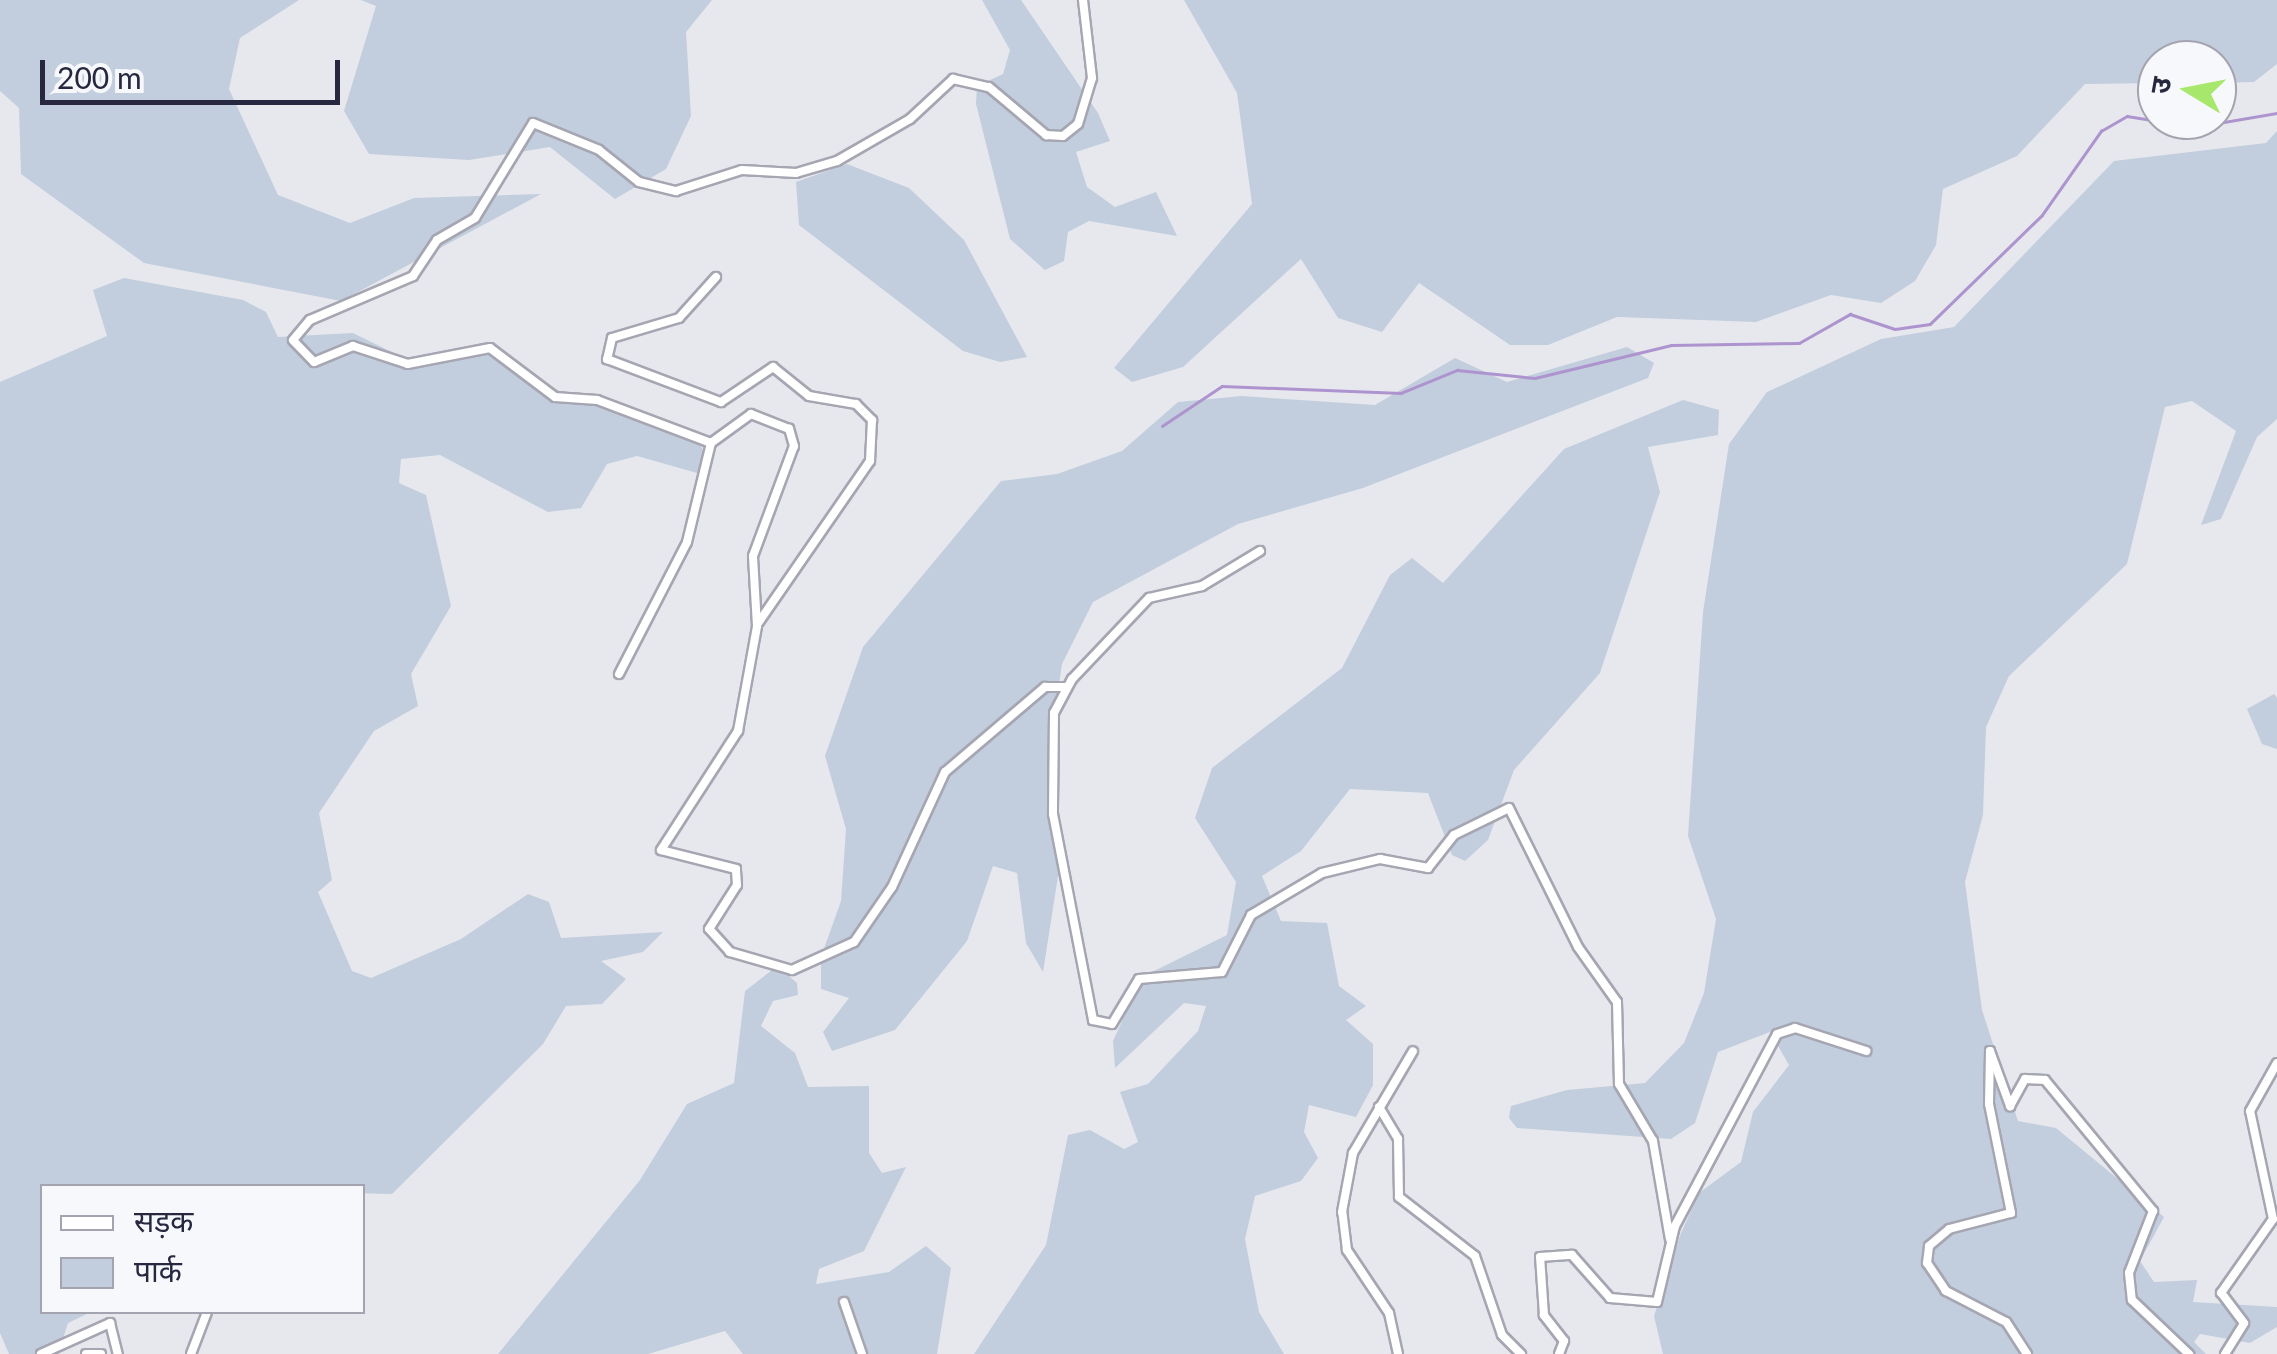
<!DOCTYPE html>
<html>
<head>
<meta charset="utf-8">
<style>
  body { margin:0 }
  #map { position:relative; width:2277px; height:1354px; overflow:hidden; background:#e7e8ee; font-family:Lato,"Noto Sans Devanagari",sans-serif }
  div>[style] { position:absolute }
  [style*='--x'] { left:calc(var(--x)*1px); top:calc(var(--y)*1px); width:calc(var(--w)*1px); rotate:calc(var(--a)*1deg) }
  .green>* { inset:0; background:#c2cedd }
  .stream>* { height:2.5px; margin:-1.25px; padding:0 1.25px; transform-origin:1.25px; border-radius:1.25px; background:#ad94ce }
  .roads { filter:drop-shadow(2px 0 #a6a6b2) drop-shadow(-2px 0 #a6a6b2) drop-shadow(0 2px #a6a6b2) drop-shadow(0 -2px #a6a6b2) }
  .minor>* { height:8px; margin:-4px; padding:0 4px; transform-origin:4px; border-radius:4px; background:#fff }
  span { translate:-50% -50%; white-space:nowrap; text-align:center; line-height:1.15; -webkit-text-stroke:10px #f7f8fb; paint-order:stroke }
  .legend { position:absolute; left:40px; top:1184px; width:325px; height:130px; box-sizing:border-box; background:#f7f8fb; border:2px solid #a4a4b0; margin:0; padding:12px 18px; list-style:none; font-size:30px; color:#27273f }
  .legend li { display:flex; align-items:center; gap:20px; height:50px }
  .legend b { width:50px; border:2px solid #a4a4b0 }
  .north { position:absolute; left:2137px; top:40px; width:100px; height:100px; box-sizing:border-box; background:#f7f8fb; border:2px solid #a4a4b0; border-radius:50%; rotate:280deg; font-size:28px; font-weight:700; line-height:40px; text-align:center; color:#27273f }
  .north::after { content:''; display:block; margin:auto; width:35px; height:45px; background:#a7e76c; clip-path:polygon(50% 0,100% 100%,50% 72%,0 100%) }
  .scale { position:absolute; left:40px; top:60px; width:300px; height:45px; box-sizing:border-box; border:5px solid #27273f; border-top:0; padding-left:12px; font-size:30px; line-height:35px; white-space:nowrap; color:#27273f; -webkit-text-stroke:8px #f7f8fb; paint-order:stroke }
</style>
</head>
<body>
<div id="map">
  <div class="green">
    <i style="clip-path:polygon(0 0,299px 0,240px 38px,229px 89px,278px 195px,350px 223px,414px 198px,541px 194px,341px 301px,144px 263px,21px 174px,19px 108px,0 91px)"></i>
    <i style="clip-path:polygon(361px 0,712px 0,686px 32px,691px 116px,666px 169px,615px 199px,550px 147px,469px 160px,369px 154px,344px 111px,376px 6px)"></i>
    <i style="clip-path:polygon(982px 0,1021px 0,1098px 113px,1110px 141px,1076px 152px,1087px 187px,1115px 207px,1156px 192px,1177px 236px,1089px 221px,1068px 232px,1064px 261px,1045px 270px,1010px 239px,976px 104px,977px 86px,1003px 74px,1010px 50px)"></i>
    <i style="clip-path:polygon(1184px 0,2277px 0,2277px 64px,2254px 82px,2217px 83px,2217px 60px,2157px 60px,2157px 83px,2085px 84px,2017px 156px,1943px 189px,1936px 245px,1915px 281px,1881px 303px,1831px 295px,1756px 322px,1617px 317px,1548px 345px,1510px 345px,1419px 283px,1382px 332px,1338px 318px,1301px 259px,1183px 367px,1132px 382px,1114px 368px,1252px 204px,1237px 93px)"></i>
    <i style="clip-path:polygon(2277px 131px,2277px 419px,2257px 437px,2221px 519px,2201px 525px,2236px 431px,2192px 401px,2165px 407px,2127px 564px,2009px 676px,1986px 727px,1983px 815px,1965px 882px,1982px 1010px,2018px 1121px,2056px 1128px,2164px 1217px,2140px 1261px,2154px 1282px,2197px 1280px,2193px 1302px,2277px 1307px,2277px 1327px,2250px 1343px,2200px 1334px,2194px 1342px,2206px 1354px,1663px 1354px,1654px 1316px,1681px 1233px,1699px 1193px,1741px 1162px,1753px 1112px,1789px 1065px,1770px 1032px,1718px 1052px,1695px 1123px,1671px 1139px,1517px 1128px,1509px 1118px,1511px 1106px,1567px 1090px,1645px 1083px,1684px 1043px,1704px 993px,1716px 919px,1688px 836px,1703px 612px,1729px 444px,1767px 392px,1881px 339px,1954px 327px,2114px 161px,2266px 143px)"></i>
    <i style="clip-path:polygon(847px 164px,909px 188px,964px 240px,1027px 357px,1000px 362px,963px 351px,799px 225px,796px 182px)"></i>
    <i style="clip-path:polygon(124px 278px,243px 300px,266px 312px,278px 337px,353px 333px,406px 359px,492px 351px,566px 395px,615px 400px,698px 438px,708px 464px,697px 473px,637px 456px,607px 464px,581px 508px,548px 512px,440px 455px,401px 459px,399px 483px,426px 495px,451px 606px,411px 674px,418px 706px,374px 731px,319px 813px,332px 880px,318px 892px,352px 971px,371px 978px,461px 939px,528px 894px,549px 902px,561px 938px,663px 932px,643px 952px,601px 961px,626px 979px,602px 1004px,566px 1006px,543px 1044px,392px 1194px,42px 1186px,42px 1312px,91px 1312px,68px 1323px,58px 1354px,9px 1354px,0 1333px,0 382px,107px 336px,93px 290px)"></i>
    <i style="clip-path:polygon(1627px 347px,1654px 363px,1648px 378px,1363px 488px,1238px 524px,1093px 602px,1062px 664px,1051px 739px,1061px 857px,1043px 972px,1026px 943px,1017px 873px,993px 866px,967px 941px,895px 1030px,832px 1051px,823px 1032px,849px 998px,821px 989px,821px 957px,841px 901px,846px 829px,825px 756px,863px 647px,1001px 481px,1057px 474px,1122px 451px,1178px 402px,1242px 396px,1375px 405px,1455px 358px,1507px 382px)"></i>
    <i style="clip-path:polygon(1683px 400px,1719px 410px,1718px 435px,1648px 447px,1660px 492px,1600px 673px,1514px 770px,1488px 840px,1465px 861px,1452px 855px,1428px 793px,1350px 789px,1301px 851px,1262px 876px,1281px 921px,1327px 923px,1339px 986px,1366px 1006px,1346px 1020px,1373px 1044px,1373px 1085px,1356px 1117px,1309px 1105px,1304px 1132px,1318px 1158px,1301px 1181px,1255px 1196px,1245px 1239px,1259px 1312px,1284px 1354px,974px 1354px,1046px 1245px,1068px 1135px,1090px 1130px,1124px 1149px,1138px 1142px,1120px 1092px,1148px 1084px,1198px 1031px,1206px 1006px,1184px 1003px,1115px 1068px,1113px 1041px,1142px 977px,1227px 935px,1236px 882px,1195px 818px,1212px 768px,1342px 668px,1390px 575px,1412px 558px,1443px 583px,1564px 449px)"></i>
    <i style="clip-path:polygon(2274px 694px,2277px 698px,2277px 749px,2262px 744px,2247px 709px)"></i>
    <i style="clip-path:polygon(777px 966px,797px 983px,798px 995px,773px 1001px,761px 1026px,795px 1053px,808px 1087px,869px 1086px,869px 1153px,882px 1173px,906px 1167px,864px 1251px,819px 1269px,816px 1284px,889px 1272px,926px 1246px,951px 1268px,937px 1354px,743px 1354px,725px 1331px,648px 1354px,498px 1354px,640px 1180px,687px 1104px,734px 1083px,745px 991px)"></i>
  </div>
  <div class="stream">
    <i style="--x:1162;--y:426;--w:72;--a:-33.7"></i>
    <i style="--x:1222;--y:386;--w:179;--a:2.2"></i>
    <i style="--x:1401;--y:393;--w:61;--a:-22.3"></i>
    <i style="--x:1457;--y:370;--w:78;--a:5.9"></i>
    <i style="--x:1535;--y:378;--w:140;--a:-13.6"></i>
    <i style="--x:1671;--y:345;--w:128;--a:-0.9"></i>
    <i style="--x:1799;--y:343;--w:59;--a:-29.6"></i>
    <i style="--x:1850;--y:314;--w:47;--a:18.4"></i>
    <i style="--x:1895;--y:329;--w:35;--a:-8"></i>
    <i style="--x:1930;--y:324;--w:156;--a:-44.2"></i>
    <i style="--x:2042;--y:215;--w:103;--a:-54.9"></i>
    <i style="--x:2101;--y:131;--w:30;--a:-30"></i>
    <i style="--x:2127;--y:116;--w:69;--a:9.2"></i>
    <i style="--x:2195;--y:127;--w:83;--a:-9.7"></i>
  </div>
  <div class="roads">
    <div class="minor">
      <i style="--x:716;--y:277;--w:55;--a:132.1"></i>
      <i style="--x:679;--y:318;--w:70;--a:163.4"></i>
      <i style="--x:612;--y:338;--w:22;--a:103"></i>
      <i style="--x:607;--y:359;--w:122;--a:20.7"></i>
      <i style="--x:721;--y:402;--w:63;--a:-33.9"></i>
      <i style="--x:773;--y:367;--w:46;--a:38.9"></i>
      <i style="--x:809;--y:396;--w:48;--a:9.7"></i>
      <i style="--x:856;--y:404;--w:23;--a:45"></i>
      <i style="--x:872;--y:420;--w:41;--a:92.8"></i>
      <i style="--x:870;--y:461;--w:196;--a:124.6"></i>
      <i style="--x:1260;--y:551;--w:68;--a:148.9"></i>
      <i style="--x:1202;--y:586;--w:54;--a:167.2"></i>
      <i style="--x:1149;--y:598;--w:112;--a:133.5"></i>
      <i style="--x:1072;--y:679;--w:38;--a:118"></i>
      <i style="--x:1054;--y:713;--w:101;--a:90.6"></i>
      <i style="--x:1053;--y:814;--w:210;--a:79"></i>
      <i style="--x:1093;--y:1020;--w:19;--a:12"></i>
      <i style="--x:1112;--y:1024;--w:52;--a:-59"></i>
      <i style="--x:1139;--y:979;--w:83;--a:-4.8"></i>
      <i style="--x:1222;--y:972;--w:64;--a:-63"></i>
      <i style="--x:1251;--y:915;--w:82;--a:-30.6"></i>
      <i style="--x:1322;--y:873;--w:60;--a:-13.6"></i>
      <i style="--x:1380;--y:859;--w:49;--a:10.6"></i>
      <i style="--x:1428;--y:868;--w:42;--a:-51.8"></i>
      <i style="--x:1454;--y:835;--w:61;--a:-26.1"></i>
      <i style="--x:1509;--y:808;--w:155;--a:63.6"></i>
      <i style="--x:1578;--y:947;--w:67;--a:54.7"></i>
      <i style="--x:1617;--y:1002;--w:82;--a:88.6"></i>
      <i style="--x:1619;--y:1084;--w:66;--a:59.2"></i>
      <i style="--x:1653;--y:1141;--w:99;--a:80.2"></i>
      <i style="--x:619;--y:674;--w:148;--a:-62.7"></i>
      <i style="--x:687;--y:542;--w:102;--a:-76.4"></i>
      <i style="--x:1067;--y:687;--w:22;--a:180"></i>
      <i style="--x:1045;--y:687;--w:131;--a:139.6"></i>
      <i style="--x:945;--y:772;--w:127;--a:114.7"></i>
      <i style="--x:892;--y:887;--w:67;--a:124.6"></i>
      <i style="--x:854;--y:942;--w:68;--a:155.7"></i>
      <i style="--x:792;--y:970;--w:65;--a:-163.8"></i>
      <i style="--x:730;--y:952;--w:31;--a:-132"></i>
      <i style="--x:709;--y:929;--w:52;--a:-57.5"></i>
      <i style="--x:737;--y:885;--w:16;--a:-94"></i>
      <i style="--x:736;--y:869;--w:77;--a:-165.8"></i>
      <i style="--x:661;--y:850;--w:142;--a:-57.1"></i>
      <i style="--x:738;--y:731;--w:107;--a:-79.7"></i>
      <i style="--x:757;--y:626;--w:70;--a:-93.3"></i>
      <i style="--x:753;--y:556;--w:117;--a:-69.6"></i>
      <i style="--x:794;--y:446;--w:18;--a:-106"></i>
      <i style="--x:789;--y:429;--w:41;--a:-158.5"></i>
      <i style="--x:751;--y:414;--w:49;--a:144.1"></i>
      <i style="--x:711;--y:443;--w:122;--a:-159.3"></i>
      <i style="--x:597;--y:400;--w:42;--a:-175.9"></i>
      <i style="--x:555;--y:397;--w:81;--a:-143"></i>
      <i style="--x:490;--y:348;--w:84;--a:169"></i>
      <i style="--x:408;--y:364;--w:58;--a:-161.9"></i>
      <i style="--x:353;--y:346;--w:42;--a:157.7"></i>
      <i style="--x:314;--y:362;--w:30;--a:-134"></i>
      <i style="--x:293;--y:340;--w:26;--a:-50"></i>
      <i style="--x:310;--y:320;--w:112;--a:-23.1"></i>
      <i style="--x:413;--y:276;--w:43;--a:-56.3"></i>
      <i style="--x:437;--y:240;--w:44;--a:-30.1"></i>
      <i style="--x:475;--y:218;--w:111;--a:-58.6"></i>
      <i style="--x:533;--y:123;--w:71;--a:22.2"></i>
      <i style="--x:599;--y:150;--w:51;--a:38.7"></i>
      <i style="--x:639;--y:182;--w:38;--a:14"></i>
      <i style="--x:676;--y:191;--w:69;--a:-17.7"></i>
      <i style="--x:742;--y:170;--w:54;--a:3.2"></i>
      <i style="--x:796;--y:173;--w:43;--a:-16.3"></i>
      <i style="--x:837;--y:161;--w:84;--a:-29.9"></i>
      <i style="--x:910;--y:119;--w:59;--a:-42.9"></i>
      <i style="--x:953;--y:79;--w:37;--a:13"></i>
      <i style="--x:989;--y:87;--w:75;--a:40.1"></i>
      <i style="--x:1046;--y:135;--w:17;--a:3"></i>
      <i style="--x:1063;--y:136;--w:19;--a:-39"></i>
      <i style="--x:1078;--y:124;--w:48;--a:-73.1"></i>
      <i style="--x:1092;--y:78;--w:79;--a:-96.6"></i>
      <i style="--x:1379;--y:1107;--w:37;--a:59"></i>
      <i style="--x:1398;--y:1139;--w:58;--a:89"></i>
      <i style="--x:1399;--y:1197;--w:96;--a:37.8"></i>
      <i style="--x:1475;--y:1256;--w:83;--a:71.1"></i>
      <i style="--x:1502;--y:1335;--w:27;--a:45"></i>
      <i style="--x:844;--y:1302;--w:55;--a:70.9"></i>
      <i style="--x:41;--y:1354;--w:76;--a:-24.2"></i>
      <i style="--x:110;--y:1323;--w:32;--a:76"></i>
      <i style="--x:86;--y:1354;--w:15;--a:0"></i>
      <i style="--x:191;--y:1354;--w:45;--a:-69.1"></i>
      <i style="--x:1398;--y:1354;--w:42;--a:-102.4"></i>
      <i style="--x:1389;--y:1313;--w:76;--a:-123.7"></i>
      <i style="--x:1347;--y:1250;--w:38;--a:-97"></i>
      <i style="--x:1342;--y:1212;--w:60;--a:-79.4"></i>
      <i style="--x:1353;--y:1153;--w:118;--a:-59.5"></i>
      <i style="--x:1559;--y:1354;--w:14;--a:-69"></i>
      <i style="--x:1564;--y:1341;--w:33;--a:-128"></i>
      <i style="--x:1544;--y:1315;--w:58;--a:-93.9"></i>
      <i style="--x:1540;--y:1257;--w:32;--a:-4"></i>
      <i style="--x:1572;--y:1255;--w:57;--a:48.5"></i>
      <i style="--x:1610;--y:1298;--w:47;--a:4.9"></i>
      <i style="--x:1657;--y:1302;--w:78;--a:-76.7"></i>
      <i style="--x:1675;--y:1226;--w:217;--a:-62"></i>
      <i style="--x:1777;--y:1034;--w:19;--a:-18"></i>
      <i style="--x:1795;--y:1028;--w:75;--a:17.9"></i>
      <i style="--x:2027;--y:1354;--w:38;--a:-123"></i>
      <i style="--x:2006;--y:1322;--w:68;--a:-152.7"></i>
      <i style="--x:1946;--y:1291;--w:34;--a:-124"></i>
      <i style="--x:1927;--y:1263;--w:17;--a:-83"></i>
      <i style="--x:1929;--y:1246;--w:26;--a:-40"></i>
      <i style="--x:1949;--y:1229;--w:64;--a:-14.5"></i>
      <i style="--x:2011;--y:1213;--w:111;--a:-101.4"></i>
      <i style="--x:1989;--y:1104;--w:53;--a:-88.9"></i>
      <i style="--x:1990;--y:1051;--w:59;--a:70"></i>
      <i style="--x:2010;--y:1106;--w:31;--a:-61"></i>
      <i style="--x:2025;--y:1079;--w:20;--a:3"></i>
      <i style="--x:2045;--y:1080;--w:170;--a:50.5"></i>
      <i style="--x:2153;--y:1211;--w:66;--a:111.2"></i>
      <i style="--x:2129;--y:1273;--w:27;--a:84"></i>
      <i style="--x:2132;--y:1300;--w:79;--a:43.5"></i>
      <i style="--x:2225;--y:1354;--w:36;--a:-58"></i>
      <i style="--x:2244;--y:1323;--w:38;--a:-127"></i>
      <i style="--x:2221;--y:1293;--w:90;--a:-54.9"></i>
      <i style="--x:2273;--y:1219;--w:110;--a:-102"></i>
      <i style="--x:2250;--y:1111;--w:55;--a:-60.6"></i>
    </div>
  </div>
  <ul class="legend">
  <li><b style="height:12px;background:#fff"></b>सड़क</li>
  <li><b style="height:28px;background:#c2cedd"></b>पार्क</li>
  </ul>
  <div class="north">उ</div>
  <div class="scale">200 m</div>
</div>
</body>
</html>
